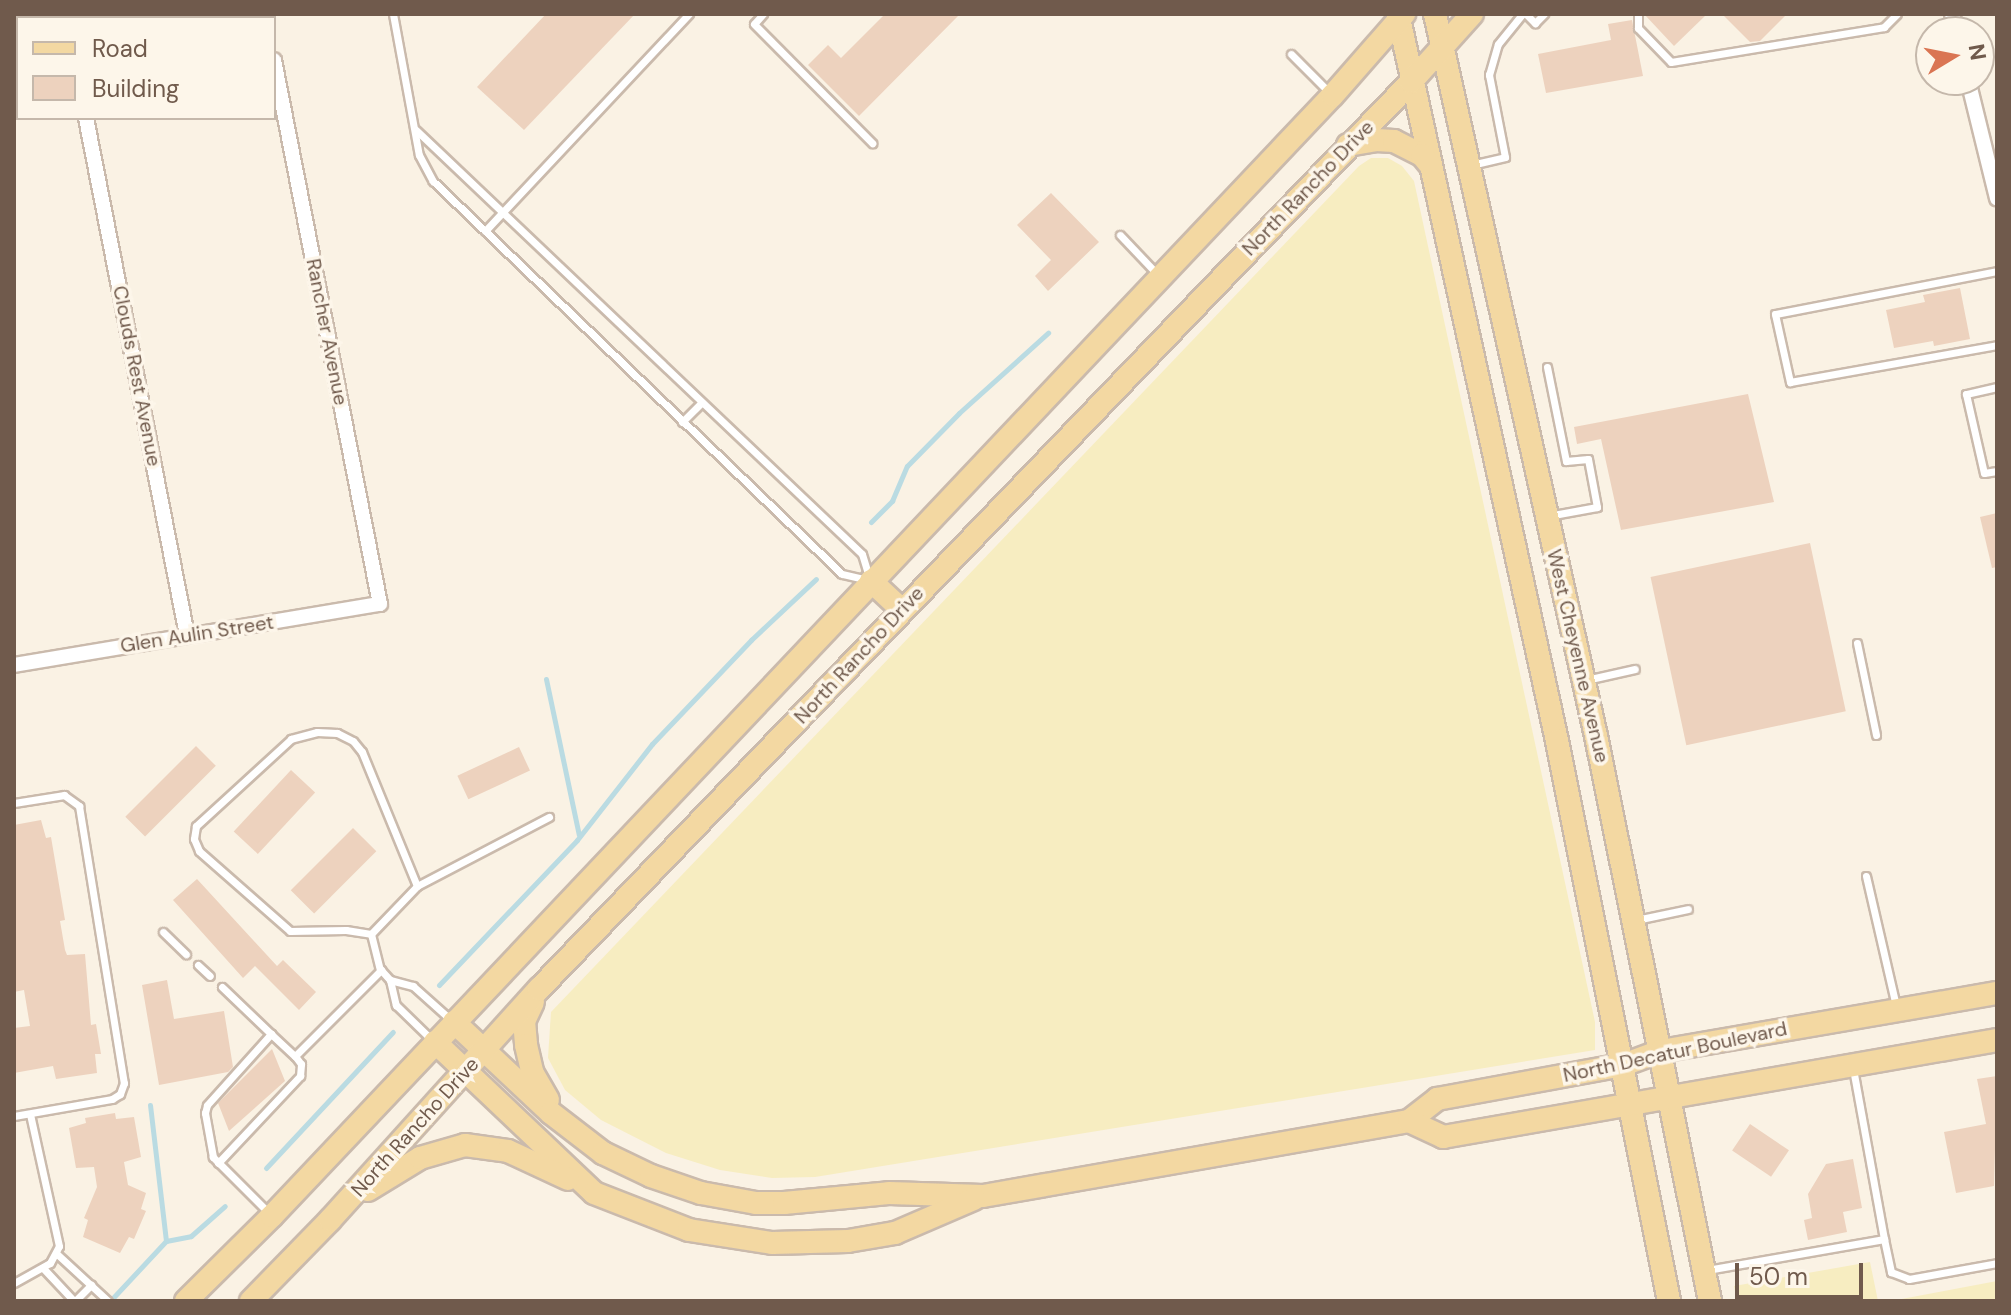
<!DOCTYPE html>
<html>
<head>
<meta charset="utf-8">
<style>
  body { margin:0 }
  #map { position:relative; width:2011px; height:1315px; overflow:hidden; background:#faf2e4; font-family:"DM Sans",sans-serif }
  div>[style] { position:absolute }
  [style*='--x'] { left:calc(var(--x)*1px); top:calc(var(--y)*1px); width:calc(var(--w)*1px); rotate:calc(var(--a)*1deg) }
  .sand>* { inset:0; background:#f7edc1 }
  .stream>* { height:5px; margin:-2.5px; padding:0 2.5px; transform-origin:2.5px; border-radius:2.5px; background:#badbe2 }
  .building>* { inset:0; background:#edd2be; transform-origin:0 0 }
  .roads { filter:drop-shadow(2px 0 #cabaac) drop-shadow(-2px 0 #cabaac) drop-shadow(0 2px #cabaac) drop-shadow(0 -2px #cabaac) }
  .service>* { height:7px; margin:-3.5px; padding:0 3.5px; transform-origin:3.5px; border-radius:3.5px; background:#fff }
  .minor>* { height:14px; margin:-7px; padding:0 7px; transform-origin:7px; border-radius:7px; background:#fff }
  .primary>* { height:22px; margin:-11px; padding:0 11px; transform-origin:11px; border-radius:11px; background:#f3d8a2 }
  span { translate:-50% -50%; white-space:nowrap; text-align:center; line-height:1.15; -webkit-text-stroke:7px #fdf6ea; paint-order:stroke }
  .street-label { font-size:20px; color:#705a4c }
  .frame { position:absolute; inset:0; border:16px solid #705a4c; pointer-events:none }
  .legend { position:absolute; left:16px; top:16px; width:260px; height:104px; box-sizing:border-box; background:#fdf6ea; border:2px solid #c5b8ab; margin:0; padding:10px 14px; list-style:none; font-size:24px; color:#705a4c }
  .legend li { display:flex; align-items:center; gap:16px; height:40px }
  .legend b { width:40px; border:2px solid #c5b8ab }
  .north { position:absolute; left:1915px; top:16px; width:80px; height:80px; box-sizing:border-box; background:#fdf6ea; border:2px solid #c5b8ab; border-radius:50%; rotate:80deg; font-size:22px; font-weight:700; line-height:32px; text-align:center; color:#705a4c }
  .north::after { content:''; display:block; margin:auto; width:28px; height:36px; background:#da7553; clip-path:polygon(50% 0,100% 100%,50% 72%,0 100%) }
  .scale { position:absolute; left:1735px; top:1263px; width:128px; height:36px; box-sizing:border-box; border:4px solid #705a4c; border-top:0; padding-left:10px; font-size:24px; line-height:28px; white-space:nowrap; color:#705a4c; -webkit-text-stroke:6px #fdf6ea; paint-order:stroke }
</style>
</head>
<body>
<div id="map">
  <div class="sand">
    <i style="clip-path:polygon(1371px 158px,1388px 158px,1402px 166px,1414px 181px,1595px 1022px,1595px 1050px,815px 1177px,772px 1178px,720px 1170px,666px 1153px,601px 1120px,565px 1090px,548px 1058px,551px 1012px,1359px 166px)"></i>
    <i style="clip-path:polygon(1870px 1262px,1878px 1301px,1737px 1301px,1734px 1286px)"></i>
    <i style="clip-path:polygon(1997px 1281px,1997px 1301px,1891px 1301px)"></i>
  </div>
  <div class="stream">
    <i style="--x:871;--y:522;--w:30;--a:-45"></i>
    <i style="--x:892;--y:501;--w:38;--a:-67"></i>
    <i style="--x:907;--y:466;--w:74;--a:-45.5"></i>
    <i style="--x:959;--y:413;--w:120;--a:-42"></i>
    <i style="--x:546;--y:679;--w:159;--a:78.1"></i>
    <i style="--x:439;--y:985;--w:200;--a:-46.4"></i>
    <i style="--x:577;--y:840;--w:122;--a:-52"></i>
    <i style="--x:652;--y:744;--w:144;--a:-46.4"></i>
    <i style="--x:751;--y:640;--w:89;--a:-43.2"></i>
    <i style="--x:266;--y:1168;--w:186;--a:-47"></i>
    <i style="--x:166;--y:1241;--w:25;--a:-11"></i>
    <i style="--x:191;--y:1236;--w:45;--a:-41.4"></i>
    <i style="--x:110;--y:1301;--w:82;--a:-47"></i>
    <i style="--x:166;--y:1241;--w:137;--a:-96.7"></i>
  </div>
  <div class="building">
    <i style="clip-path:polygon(546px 14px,635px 14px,524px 130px,477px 87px)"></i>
    <i style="clip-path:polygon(885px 14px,960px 14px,859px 116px,808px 65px,828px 45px,841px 58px)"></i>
    <i style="clip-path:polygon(1644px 14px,1707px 14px,1674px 46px)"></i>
    <i style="clip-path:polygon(1722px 14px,1787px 14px,1760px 41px,1750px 42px)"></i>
    <i style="clip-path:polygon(1632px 20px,1643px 76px,1546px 93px,1538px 54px,1611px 40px,1608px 24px)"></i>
    <i style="clip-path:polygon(1051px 193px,1099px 242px,1048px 291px,1035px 276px,1051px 260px,1017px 225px)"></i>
    <i style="clip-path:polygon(1960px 288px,1970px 339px,1934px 346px,1933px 341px,1894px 348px,1886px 310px,1925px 302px,1923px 295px)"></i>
    <i style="clip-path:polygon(1748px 394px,1774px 502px,1621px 530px,1601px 439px,1577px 444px,1574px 427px)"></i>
    <i style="clip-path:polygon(1997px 513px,1997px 567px,1992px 568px,1980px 517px)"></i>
    <i style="left:1810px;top:543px;width:172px;height:163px;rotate:78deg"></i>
    <i style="left:196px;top:746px;width:28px;height:100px;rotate:45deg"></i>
    <i style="left:519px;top:747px;width:26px;height:68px;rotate:65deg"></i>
    <i style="left:291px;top:770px;width:33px;height:84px;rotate:43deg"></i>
    <i style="clip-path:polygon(41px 820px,46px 838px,51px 837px,65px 920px,60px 921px,65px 950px,67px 955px,85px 954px,91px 1025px,96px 1024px,101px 1054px,95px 1054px,97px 1073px,56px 1079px,53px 1066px,14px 1073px,14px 1028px,30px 1026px,24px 990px,14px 992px,14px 825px)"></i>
    <i style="left:353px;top:828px;width:33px;height:88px;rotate:45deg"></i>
    <i style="clip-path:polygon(197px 879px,277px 966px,283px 960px,316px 992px,299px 1010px,255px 966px,243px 978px,173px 900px)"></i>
    <i style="clip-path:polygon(167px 980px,174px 1019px,224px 1011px,233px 1067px,228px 1072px,159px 1085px,142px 985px)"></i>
    <i style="clip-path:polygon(272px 1049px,285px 1081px,229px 1131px,218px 1103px)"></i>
    <i style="clip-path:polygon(1997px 1076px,1994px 1186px,1956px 1193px,1944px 1132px,1986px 1124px,1977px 1079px)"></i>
    <i style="clip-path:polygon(115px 1113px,116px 1119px,134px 1117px,141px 1157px,124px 1162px,128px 1185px,146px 1193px,141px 1209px,146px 1211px,134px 1239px,129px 1237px,120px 1253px,83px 1237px,88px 1220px,84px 1218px,97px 1187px,94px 1167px,76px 1168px,69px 1128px,86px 1123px,85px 1118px)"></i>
    <i style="left:1750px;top:1124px;width:47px;height:32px;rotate:34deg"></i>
    <i style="clip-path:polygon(1853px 1159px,1862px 1208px,1843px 1212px,1847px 1232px,1808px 1240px,1804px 1220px,1812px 1218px,1808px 1194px,1826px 1164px)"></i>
  </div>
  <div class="roads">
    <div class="service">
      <i style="--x:393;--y:14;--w:143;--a:79.6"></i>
      <i style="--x:419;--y:155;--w:30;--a:62"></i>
      <i style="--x:433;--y:181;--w:567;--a:43.86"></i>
      <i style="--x:842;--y:574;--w:26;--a:13"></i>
      <i style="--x:763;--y:14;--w:13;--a:132"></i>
      <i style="--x:754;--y:24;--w:168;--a:45.2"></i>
      <i style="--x:1526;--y:14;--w:13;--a:45"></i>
      <i style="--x:1535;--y:23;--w:13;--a:-45"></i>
      <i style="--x:1638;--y:14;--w:14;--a:90"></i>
      <i style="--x:1638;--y:28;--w:47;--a:45.9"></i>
      <i style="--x:1671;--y:62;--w:216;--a:-9.3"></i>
      <i style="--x:1884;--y:27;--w:18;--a:-45"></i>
      <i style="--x:1291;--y:54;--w:54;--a:45"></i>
      <i style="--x:416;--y:130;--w:615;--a:43.55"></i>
      <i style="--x:862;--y:554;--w:24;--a:73"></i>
      <i style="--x:1471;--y:165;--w:35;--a:-13"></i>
      <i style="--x:1505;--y:157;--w:84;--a:-101"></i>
      <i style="--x:1489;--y:75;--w:32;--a:-74"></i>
      <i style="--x:1498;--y:44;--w:38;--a:-51"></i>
      <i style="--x:485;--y:231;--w:298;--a:-46.8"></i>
      <i style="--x:1120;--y:235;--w:54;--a:46.5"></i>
      <i style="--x:1997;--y:271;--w:226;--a:169"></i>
      <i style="--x:1775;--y:314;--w:70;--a:77.6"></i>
      <i style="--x:1790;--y:382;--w:210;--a:-10.1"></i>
      <i style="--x:1547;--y:367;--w:96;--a:78.6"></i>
      <i style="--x:1566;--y:461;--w:22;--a:-5"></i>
      <i style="--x:1588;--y:459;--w:49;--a:79.4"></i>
      <i style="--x:1597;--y:507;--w:50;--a:169.6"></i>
      <i style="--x:1997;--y:387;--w:32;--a:167"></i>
      <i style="--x:1966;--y:394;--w:81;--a:77.2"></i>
      <i style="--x:1984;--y:473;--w:13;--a:-9"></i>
      <i style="--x:682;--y:422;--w:28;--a:-45"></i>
      <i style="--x:1857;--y:643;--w:94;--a:78.3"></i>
      <i style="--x:1586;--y:680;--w:50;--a:-12.7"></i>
      <i style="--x:14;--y:803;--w:51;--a:-9.1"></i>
      <i style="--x:64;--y:795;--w:19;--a:36"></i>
      <i style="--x:79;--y:806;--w:281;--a:80.8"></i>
      <i style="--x:124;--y:1083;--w:12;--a:110"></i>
      <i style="--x:120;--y:1094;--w:9;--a:148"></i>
      <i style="--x:112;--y:1099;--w:99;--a:170.2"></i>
      <i style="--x:1866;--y:876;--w:133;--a:77"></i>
      <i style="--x:417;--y:886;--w:149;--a:-27.6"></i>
      <i style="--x:1636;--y:920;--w:53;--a:-11.9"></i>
      <i style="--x:163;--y:932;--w:32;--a:44"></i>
      <i style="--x:371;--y:934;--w:66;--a:-46.2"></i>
      <i style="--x:417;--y:886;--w:145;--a:-112.3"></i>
      <i style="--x:362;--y:752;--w:14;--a:-129"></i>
      <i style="--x:353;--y:741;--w:18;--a:-153"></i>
      <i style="--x:337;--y:733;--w:20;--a:-177"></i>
      <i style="--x:317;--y:732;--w:27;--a:165"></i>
      <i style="--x:291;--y:739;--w:129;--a:137.5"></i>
      <i style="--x:196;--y:826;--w:13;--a:99"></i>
      <i style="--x:194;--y:839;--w:13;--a:67"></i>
      <i style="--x:199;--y:851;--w:121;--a:41.3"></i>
      <i style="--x:290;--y:931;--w:56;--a:-1"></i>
      <i style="--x:346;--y:930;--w:25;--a:9"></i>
      <i style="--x:371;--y:934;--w:37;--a:76"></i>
      <i style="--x:198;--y:965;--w:16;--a:43"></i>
      <i style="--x:390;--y:980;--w:24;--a:15"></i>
      <i style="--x:413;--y:986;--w:52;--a:41.9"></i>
      <i style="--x:222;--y:987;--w:68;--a:43.8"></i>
      <i style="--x:218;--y:1163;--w:120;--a:-46.7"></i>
      <i style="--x:300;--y:1076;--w:12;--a:-85"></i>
      <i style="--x:301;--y:1064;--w:10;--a:-127"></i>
      <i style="--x:270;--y:1214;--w:81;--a:-135"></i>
      <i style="--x:213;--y:1157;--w:45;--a:-100.3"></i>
      <i style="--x:205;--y:1113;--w:8;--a:-76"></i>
      <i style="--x:207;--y:1105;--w:96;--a:-48"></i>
      <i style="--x:271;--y:1034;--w:33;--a:43"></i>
      <i style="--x:295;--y:1056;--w:122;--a:-45"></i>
      <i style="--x:381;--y:970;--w:13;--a:48"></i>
      <i style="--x:390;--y:980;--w:26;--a:77"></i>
      <i style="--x:396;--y:1005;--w:52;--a:44.2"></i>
      <i style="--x:1884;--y:1239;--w:34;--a:78"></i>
      <i style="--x:1891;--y:1272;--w:19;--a:21"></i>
      <i style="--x:1909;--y:1279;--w:89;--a:-10.3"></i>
      <i style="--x:57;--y:1254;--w:69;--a:42.7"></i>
      <i style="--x:43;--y:1268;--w:45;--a:46.8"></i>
      <i style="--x:1707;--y:1270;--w:180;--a:-9.9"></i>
      <i style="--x:1884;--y:1239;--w:173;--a:-100.3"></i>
      <i style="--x:14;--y:1283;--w:41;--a:-29.1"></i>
      <i style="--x:50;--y:1263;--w:19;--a:-62"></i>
      <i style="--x:59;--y:1246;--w:135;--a:-102.4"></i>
      <i style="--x:75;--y:1301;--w:23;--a:-45"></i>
    </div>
    <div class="minor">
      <i style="--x:66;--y:14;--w:4;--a:76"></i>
      <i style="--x:265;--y:14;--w:4;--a:76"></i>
      <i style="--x:1952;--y:14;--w:19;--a:74"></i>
      <i style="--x:1968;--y:80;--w:122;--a:76.2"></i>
      <i style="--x:86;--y:118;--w:527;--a:78.95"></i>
      <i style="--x:14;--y:665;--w:371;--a:-9.5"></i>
      <i style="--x:380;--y:604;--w:554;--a:-101.03"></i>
    </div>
    <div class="primary">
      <i style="--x:1398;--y:14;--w:744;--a:77.66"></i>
      <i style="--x:1557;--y:741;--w:571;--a:78.69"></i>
      <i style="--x:1435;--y:14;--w:740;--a:77.43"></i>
      <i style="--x:1596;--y:736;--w:576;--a:78.59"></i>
      <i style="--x:1348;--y:145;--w:28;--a:-10"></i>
      <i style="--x:1376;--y:140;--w:18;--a:3"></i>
      <i style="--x:1394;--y:141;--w:31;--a:27"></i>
      <i style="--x:1422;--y:155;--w:14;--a:51"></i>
      <i style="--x:871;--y:581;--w:41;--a:43"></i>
      <i style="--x:533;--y:1002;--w:21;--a:115"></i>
      <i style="--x:524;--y:1021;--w:24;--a:85"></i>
      <i style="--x:526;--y:1045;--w:28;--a:77"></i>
      <i style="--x:532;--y:1072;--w:32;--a:60"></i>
      <i style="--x:454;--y:1022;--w:133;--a:43.2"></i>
      <i style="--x:551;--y:1113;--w:66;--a:37.6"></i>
      <i style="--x:603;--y:1153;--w:53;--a:25.6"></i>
      <i style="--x:651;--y:1176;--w:53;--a:18.8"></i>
      <i style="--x:701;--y:1193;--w:56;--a:10.3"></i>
      <i style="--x:756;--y:1203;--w:28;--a:0"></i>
      <i style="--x:784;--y:1203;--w:105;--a:-5.4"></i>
      <i style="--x:889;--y:1193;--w:94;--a:1.8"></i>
      <i style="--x:983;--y:1196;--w:433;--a:-10"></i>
      <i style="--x:1409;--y:1121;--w:36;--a:-38"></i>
      <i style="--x:1437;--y:1099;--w:189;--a:-10.4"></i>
      <i style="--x:1623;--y:1065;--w:40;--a:-20.2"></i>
      <i style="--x:1661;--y:1051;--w:341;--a:-9.8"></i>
      <i style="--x:435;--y:1042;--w:219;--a:43.5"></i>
      <i style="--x:594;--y:1193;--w:102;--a:21.3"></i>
      <i style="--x:689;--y:1230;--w:84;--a:8.9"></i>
      <i style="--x:772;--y:1243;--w:76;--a:-1.5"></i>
      <i style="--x:848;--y:1241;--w:48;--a:-9.7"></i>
      <i style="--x:895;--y:1233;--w:86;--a:-23.3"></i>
      <i style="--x:1409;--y:1121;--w:38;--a:25"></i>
      <i style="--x:1443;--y:1137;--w:562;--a:-9.93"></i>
      <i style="--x:368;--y:1190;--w:61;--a:-31.6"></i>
      <i style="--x:420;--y:1158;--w:47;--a:-16.1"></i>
      <i style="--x:465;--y:1145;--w:43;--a:7.9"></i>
      <i style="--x:508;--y:1151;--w:66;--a:25"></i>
      <i style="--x:186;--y:1301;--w:121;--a:-44.7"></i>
      <i style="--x:272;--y:1216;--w:1543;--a:-46.58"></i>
      <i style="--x:1333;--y:95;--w:108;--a:-48.8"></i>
      <i style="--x:251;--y:1301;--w:113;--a:-45.7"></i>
      <i style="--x:330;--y:1220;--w:312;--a:-47.9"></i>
      <i style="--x:539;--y:989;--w:1258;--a:-46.13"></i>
      <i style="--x:1411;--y:82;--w:91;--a:-48.1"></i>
    </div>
  </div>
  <div class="street-label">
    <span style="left:1308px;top:188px;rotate:-46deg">North Rancho Drive</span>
    <span style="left:327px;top:332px;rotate:79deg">Rancher Avenue</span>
    <span style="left:137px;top:376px;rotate:79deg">Clouds Rest Avenue</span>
    <span style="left:197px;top:634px;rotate:-9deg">Glen Aulin Street</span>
    <span style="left:859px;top:655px;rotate:-47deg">North Rancho Drive</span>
    <span style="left:1578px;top:656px;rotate:77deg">West Cheyenne Avenue</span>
    <span style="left:1675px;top:1052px;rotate:-12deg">North Decatur Boulevard</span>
    <span style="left:415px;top:1127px;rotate:-48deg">North Rancho Drive</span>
  </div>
  <div class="frame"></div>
  <ul class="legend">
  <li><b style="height:10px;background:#f3d8a2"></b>Road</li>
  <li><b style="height:22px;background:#edd2be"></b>Building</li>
  </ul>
  <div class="north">N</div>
  <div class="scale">50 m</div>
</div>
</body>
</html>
